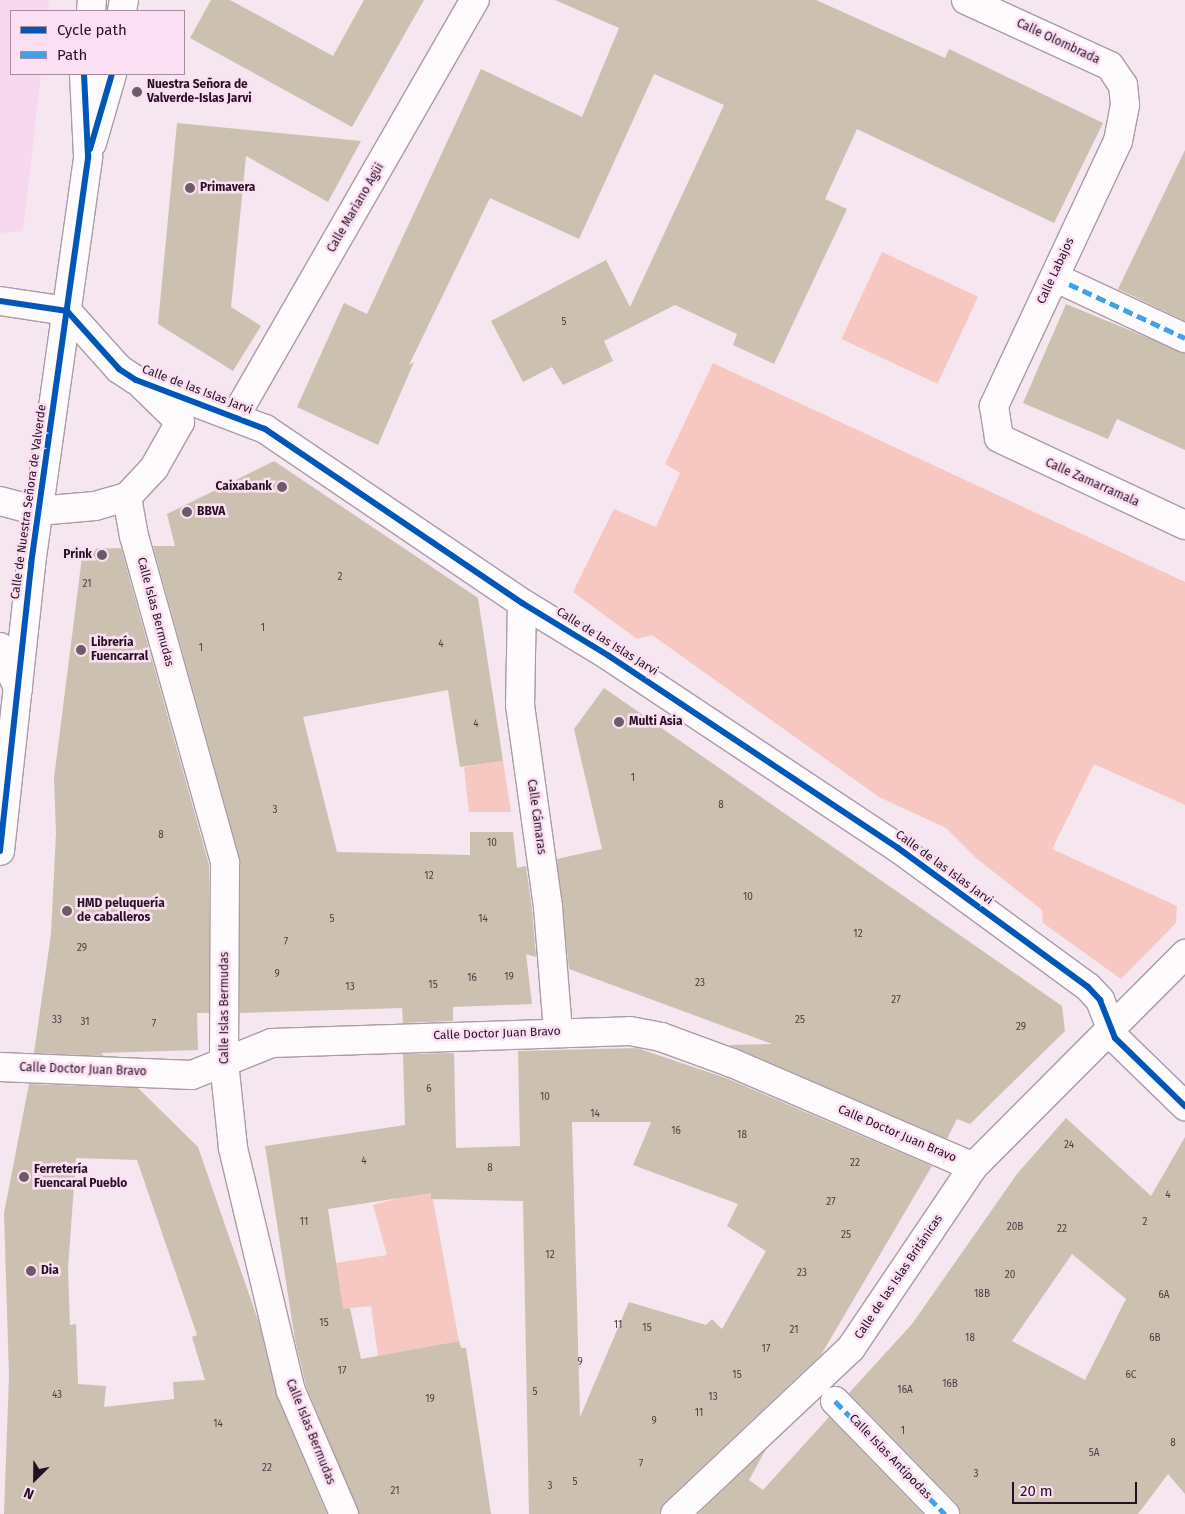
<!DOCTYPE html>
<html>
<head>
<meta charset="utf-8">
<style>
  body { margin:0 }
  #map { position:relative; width:1185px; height:1514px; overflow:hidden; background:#f5e6f0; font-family:"Fira Sans",sans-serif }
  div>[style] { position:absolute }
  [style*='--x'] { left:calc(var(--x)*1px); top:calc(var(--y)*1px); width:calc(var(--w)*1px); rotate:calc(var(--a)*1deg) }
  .built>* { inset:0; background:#f7d8ee }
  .green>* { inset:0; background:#f7c7c1; transform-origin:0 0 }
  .building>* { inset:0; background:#ccc0b0 }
  .roads { filter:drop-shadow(1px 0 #ab9aa7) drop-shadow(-1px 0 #ab9aa7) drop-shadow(0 1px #ab9aa7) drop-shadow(0 -1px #ab9aa7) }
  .street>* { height:28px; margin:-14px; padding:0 14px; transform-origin:14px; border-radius:14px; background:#fefbfd }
  .secondary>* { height:28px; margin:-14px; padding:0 14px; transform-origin:14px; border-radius:14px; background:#fefbfd }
  .quiet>* { height:5px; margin-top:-2.5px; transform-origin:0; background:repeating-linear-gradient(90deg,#3ea1ea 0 10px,transparent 0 15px) }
  .cycleway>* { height:6px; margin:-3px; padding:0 3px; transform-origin:3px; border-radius:3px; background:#0057b8 }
  .dots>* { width:14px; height:14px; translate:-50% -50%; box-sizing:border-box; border:2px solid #fbe0f3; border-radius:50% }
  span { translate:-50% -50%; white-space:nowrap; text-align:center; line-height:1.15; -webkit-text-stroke:5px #fbe0f3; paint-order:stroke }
  .number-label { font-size:10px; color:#503b45 }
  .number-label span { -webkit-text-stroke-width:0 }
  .street-label { font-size:12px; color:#260f21 }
  .poi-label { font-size:12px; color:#260f21; font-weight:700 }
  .left { translate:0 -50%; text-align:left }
  .right { translate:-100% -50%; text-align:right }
  .legend { position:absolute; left:10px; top:10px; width:175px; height:65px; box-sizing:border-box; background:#fbe0f3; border:1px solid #a68c9f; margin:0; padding:6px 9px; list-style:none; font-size:15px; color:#260f21 }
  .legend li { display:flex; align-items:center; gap:10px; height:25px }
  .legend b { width:25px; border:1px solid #a68c9f }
  .north { position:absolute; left:10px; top:1454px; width:50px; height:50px; -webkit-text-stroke:4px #fbe0f3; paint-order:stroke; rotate:203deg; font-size:14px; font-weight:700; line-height:20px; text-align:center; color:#260f21 }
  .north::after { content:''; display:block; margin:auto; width:18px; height:22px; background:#260f21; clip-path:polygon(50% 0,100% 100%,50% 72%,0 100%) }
  .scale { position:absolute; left:1012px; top:1482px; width:125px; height:22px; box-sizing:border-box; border:2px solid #260f21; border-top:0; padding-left:6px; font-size:15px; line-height:18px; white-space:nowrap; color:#260f21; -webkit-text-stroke:4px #fbe0f3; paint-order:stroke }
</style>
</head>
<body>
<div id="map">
  <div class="built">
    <i style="clip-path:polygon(0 0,49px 0,48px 11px,11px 11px,11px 74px,41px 74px,23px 231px,0 233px)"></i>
  </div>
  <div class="green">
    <i style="left:882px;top:252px;width:106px;height:96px;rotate:25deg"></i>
    <i style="clip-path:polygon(713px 363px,1185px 582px,1185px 805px,1094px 764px,1052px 849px,1177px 906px,1176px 923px,1121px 979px,1043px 923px,1042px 910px,976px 858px,946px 828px,879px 797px,652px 635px,637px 639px,573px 592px,614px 509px,656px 527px,680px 473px,665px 464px)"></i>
    <i style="clip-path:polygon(503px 761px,511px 812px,469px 812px,464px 767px)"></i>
    <i style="clip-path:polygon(431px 1189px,459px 1341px,378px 1356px,371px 1306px,293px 1314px,336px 1263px,387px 1255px,373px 1205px)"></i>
  </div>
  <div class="building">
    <i style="clip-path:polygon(211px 0,230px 0,333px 56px,364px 0,424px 0,352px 127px,190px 38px)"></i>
    <i style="clip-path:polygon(555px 0,816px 0,945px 58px,949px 49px,1103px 123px,1054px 223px,857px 129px,825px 199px,847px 209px,774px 364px,733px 345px,737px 334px,675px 305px,604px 341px,613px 361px,563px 385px,552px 367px,523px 382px,491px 321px,606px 260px,630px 307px,724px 105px,654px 74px,579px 239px,490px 198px,409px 365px,414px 362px,378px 445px,297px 407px,344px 303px,367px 314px,481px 69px,582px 117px,619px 28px)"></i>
    <i style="clip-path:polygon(177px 123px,361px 141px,328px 202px,246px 156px,231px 307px,261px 326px,233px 371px,158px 324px)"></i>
    <i style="clip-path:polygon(1185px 150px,1185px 321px,1118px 289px)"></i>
    <i style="clip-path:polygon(1066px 304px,1185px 353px,1185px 450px,1117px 419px,1108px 439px,1023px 403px)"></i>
    <i style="clip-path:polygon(274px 461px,478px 598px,503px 761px,460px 767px,448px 690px,303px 717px,337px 852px,470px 855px,470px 832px,513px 832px,517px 868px,526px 866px,532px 909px,536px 957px,526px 954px,532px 1004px,453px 1007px,453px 1021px,403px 1023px,402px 1008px,240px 1013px,240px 859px,153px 546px,175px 546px,167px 514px)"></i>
    <i style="clip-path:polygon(121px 548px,209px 865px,209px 1013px,197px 1013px,198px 1050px,101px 1053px,104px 1056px,34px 1053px,51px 934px,56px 833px,54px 778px,83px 549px)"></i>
    <i style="clip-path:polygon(604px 688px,1062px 1006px,1065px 1031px,970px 1124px,957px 1119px,947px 1139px,729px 1045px,772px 1044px,569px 969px,557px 859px,602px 849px,574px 729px)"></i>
    <i style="clip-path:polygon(evenodd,637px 1048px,726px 1078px,932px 1166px,821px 1355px,664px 1503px,660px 1514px,529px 1514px,523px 1201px,431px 1199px,431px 1193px,328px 1209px,343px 1309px,350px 1308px,361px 1359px,459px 1341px,461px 1348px,466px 1348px,491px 1514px,359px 1514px,306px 1386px,295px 1340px,265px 1146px,405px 1125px,403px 1054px,454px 1053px,456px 1148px,520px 1146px,518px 1051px,637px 1048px,572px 1122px,651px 1122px,633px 1165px,738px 1204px,727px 1226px,766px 1251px,722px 1329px,712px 1319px,706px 1325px,629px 1302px,580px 1417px,572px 1122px)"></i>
    <i style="clip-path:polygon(evenodd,29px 1084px,138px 1088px,198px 1147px,259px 1323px,277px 1397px,327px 1514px,4px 1514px,9px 1376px,4px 1213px,29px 1084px,76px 1158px,137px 1160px,197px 1335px,192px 1337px,205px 1380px,173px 1382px,174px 1399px,104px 1407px,106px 1386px,78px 1384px,76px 1324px,70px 1325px,68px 1268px,76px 1158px)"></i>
    <i style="clip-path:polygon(evenodd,1066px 1118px,1151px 1196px,1185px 1137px,1185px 1494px,1168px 1474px,1138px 1514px,960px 1514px,956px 1503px,849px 1393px,912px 1324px,1017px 1174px,1066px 1118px,1072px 1254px,1126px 1299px,1085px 1380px,1012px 1341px,1072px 1254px)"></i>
    <i style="clip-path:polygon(829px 1417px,923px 1514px,698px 1514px,766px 1449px,749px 1480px,763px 1490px)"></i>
  </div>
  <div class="roads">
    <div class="street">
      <i style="--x:966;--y:0;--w:158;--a:24.6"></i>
      <i style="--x:1110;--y:66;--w:23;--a:56"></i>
      <i style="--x:1123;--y:85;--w:20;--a:84"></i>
      <i style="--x:1125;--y:105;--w:37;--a:101"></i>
      <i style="--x:1118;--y:141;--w:293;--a:115.1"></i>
      <i style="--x:994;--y:406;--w:32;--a:81"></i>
      <i style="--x:999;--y:438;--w:205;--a:25.1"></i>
      <i style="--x:1069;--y:284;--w:128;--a:25"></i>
      <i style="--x:0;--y:301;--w:68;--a:8.5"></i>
      <i style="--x:67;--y:311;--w:78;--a:48.1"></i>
      <i style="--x:119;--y:369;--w:20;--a:33"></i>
      <i style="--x:136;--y:380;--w:138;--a:20.8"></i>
      <i style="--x:265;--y:429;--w:310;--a:34.1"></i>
      <i style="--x:522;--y:603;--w:102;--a:31.3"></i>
      <i style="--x:609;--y:656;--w:347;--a:33.6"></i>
      <i style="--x:898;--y:848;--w:235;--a:36.2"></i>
      <i style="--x:1088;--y:987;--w:18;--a:47"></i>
      <i style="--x:1100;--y:1000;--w:41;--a:68.5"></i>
      <i style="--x:1115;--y:1038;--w:98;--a:44.2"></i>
      <i style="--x:236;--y:415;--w:479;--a:-60.1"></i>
      <i style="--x:127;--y:497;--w:40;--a:80"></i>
      <i style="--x:134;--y:536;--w:339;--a:74.4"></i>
      <i style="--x:225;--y:863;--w:199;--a:90.3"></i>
      <i style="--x:224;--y:1062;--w:86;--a:84"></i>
      <i style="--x:233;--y:1148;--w:250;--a:76.6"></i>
      <i style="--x:291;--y:1391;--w:134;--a:66.7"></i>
      <i style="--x:0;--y:501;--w:39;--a:15"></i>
      <i style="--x:38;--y:511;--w:57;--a:-5"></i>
      <i style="--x:95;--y:506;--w:33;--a:-16"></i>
      <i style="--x:127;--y:497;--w:40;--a:-47"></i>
      <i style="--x:154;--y:468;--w:53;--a:-60.5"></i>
      <i style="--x:180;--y:422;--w:52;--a:-135.8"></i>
      <i style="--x:522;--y:603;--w:102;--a:91.1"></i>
      <i style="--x:520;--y:705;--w:204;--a:82.1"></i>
      <i style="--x:548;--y:907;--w:125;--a:85.4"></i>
      <i style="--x:0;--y:647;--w:45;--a:66.3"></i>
      <i style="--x:0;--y:1067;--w:192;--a:2.4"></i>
      <i style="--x:192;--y:1075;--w:86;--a:-21.8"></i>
      <i style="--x:272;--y:1043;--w:358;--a:-1.9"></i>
      <i style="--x:630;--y:1031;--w:32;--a:11"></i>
      <i style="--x:661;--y:1037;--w:76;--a:20.1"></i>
      <i style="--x:732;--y:1063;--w:262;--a:23.3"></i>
      <i style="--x:835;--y:1401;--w:158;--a:45.8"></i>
      <i style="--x:675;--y:1514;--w:242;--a:-43.3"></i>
      <i style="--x:851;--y:1348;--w:218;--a:-56"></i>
      <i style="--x:973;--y:1167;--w:301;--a:-45.1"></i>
    </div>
    <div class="secondary">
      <i style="--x:91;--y:11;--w:11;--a:-85"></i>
      <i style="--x:122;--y:11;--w:11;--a:-80"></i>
      <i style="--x:92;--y:143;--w:72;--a:-73.8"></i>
      <i style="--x:0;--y:851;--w:289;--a:-83.8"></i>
      <i style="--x:31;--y:564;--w:412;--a:-82"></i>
      <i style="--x:88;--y:156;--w:82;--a:-92.8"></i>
    </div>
  </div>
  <div class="quiet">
    <i style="--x:1069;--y:284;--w:128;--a:25"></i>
    <i style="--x:835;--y:1401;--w:158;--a:45.8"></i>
  </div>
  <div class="cycleway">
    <i style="--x:90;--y:149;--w:78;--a:-73.7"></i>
    <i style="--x:0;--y:301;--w:68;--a:8.5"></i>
    <i style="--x:67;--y:311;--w:78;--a:48.1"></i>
    <i style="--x:119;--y:369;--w:20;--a:33"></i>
    <i style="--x:136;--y:380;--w:138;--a:20.8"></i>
    <i style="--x:265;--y:429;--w:310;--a:34.1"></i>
    <i style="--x:522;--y:603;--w:102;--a:31.3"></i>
    <i style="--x:609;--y:656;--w:347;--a:33.6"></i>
    <i style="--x:898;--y:848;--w:235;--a:36.2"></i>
    <i style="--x:1088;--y:987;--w:18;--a:47"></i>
    <i style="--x:1100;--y:1000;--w:41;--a:68.5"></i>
    <i style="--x:1115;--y:1038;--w:98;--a:44.2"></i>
    <i style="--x:0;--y:851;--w:289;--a:-83.8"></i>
    <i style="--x:31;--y:564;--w:412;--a:-82"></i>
    <i style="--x:88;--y:156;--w:82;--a:-92.8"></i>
  </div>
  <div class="dots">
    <i style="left:137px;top:92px;background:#6e5a69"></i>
    <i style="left:190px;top:188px;background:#6e5a69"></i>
    <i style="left:282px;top:487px;background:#6e5a69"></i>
    <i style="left:187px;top:512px;background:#6e5a69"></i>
    <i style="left:102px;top:555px;background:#6e5a69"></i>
    <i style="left:81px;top:650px;background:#6e5a69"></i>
    <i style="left:619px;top:722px;background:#6e5a69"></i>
    <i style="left:67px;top:911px;background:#6e5a69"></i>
    <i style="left:24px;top:1177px;background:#6e5a69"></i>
    <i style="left:31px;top:1271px;background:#6e5a69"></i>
  </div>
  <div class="number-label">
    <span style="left:564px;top:323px">5</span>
    <span style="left:340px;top:578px">2</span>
    <span style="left:87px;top:585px">21</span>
    <span style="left:263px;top:629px">1</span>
    <span style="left:441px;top:645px">4</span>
    <span style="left:201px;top:649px">1</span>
    <span style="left:476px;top:725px">4</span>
    <span style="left:633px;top:779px">1</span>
    <span style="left:721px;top:806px">8</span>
    <span style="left:275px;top:811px">3</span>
    <span style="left:161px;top:836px">8</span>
    <span style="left:492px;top:844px">10</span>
    <span style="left:429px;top:877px">12</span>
    <span style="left:748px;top:898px">10</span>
    <span style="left:332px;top:920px">5</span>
    <span style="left:483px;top:920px">14</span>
    <span style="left:858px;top:935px">12</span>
    <span style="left:286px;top:943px">7</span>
    <span style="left:82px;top:949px">29</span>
    <span style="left:277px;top:975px">9</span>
    <span style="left:509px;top:978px">19</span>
    <span style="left:472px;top:979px">16</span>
    <span style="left:700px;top:984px">23</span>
    <span style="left:433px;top:986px">15</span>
    <span style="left:350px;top:988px">13</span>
    <span style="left:896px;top:1001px">27</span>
    <span style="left:57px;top:1021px">33</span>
    <span style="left:800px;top:1021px">25</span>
    <span style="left:85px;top:1023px">31</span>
    <span style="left:154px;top:1025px">7</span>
    <span style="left:1021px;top:1028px">29</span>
    <span style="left:429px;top:1090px">6</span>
    <span style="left:545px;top:1098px">10</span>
    <span style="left:595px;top:1115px">14</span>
    <span style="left:676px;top:1132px">16</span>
    <span style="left:742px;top:1136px">18</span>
    <span style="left:1069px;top:1146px">24</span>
    <span style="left:364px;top:1162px">4</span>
    <span style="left:855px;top:1164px">22</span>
    <span style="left:490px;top:1169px">8</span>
    <span style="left:1168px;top:1196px">4</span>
    <span style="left:831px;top:1203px">27</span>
    <span style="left:304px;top:1223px">11</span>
    <span style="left:1145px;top:1223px">2</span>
    <span style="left:1015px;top:1228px">20B</span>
    <span style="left:1062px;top:1230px">22</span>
    <span style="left:846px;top:1236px">25</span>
    <span style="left:550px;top:1256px">12</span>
    <span style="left:802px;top:1274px">23</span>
    <span style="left:1010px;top:1276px">20</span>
    <span style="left:982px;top:1295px">18B</span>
    <span style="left:1164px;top:1296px">6A</span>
    <span style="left:324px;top:1324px">15</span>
    <span style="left:618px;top:1326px">11</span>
    <span style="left:647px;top:1329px">15</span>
    <span style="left:794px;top:1331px">21</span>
    <span style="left:970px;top:1339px">18</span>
    <span style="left:1155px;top:1339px">6B</span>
    <span style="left:766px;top:1350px">17</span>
    <span style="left:580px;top:1363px">9</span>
    <span style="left:342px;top:1372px">17</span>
    <span style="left:737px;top:1376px">15</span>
    <span style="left:1131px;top:1376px">6C</span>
    <span style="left:950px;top:1385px">16B</span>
    <span style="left:905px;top:1391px">16A</span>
    <span style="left:535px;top:1393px">5</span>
    <span style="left:57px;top:1396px">43</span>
    <span style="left:713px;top:1398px">13</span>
    <span style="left:430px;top:1400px">19</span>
    <span style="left:699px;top:1414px">11</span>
    <span style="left:654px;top:1422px">9</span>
    <span style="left:218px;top:1425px">14</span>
    <span style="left:903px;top:1432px">1</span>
    <span style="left:1173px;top:1444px">8</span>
    <span style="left:1094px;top:1454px">5A</span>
    <span style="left:641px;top:1465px">7</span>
    <span style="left:267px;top:1469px">22</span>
    <span style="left:976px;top:1475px">3</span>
    <span style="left:575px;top:1483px">5</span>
    <span style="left:550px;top:1487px">3</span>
    <span style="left:395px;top:1492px">21</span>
  </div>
  <div class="street-label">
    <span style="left:1058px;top:42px;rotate:25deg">Calle Olombrada</span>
    <span style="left:356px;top:208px;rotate:-60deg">Calle Mariano Agüi</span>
    <span style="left:1056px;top:271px;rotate:-65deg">Calle Labajos</span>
    <span style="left:197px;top:390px;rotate:21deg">Calle de las Islas Jarvi</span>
    <span style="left:1092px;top:483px;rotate:24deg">Calle Zamarramala</span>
    <span style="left:29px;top:502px;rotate:-82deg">Calle de Nuestra Señora de Valverde</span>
    <span style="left:155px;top:612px;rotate:75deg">Calle Islas Bermudas</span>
    <span style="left:607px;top:642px;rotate:32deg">Calle de las Islas Jarvi</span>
    <span style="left:536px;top:817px;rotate:82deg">Calle Cámaras</span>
    <span style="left:944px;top:868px;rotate:36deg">Calle de las Islas Jarvi</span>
    <span style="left:225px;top:1008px;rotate:-90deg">Calle Islas Bermudas</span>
    <span style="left:497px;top:1034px;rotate:-2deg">Calle Doctor Juan Bravo</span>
    <span style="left:83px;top:1070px;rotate:2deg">Calle Doctor Juan Bravo</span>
    <span style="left:897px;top:1134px;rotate:23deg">Calle Doctor Juan Bravo</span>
    <span style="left:899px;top:1277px;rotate:-56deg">Calle de las Islas Británicas</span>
    <span style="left:310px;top:1432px;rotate:68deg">Calle Islas Bermudas</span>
    <span style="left:890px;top:1457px;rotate:46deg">Calle Islas Antípodas</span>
  </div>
  <div class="poi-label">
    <span class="left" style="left:147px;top:92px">Nuestra Señora de<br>Valverde-Islas Jarvi</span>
    <span class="left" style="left:200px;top:188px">Primavera</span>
    <span class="right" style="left:272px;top:487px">Caixabank</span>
    <span class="left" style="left:197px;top:512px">BBVA</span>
    <span class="right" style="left:92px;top:555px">Prink</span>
    <span class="left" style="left:91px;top:650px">Librería<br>Fuencarral</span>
    <span class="left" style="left:629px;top:722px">Multi Asia</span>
    <span class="left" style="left:77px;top:911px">HMD peluquería<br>de caballeros</span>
    <span class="left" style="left:34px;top:1177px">Ferretería<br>Fuencaral Pueblo</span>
    <span class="left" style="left:41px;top:1271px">Dia</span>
  </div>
  <ul class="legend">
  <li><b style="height:6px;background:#0057b8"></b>Cycle path</li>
  <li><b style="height:6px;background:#3ea1ea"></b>Path</li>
  </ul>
  <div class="north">N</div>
  <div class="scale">20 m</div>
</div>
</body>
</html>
